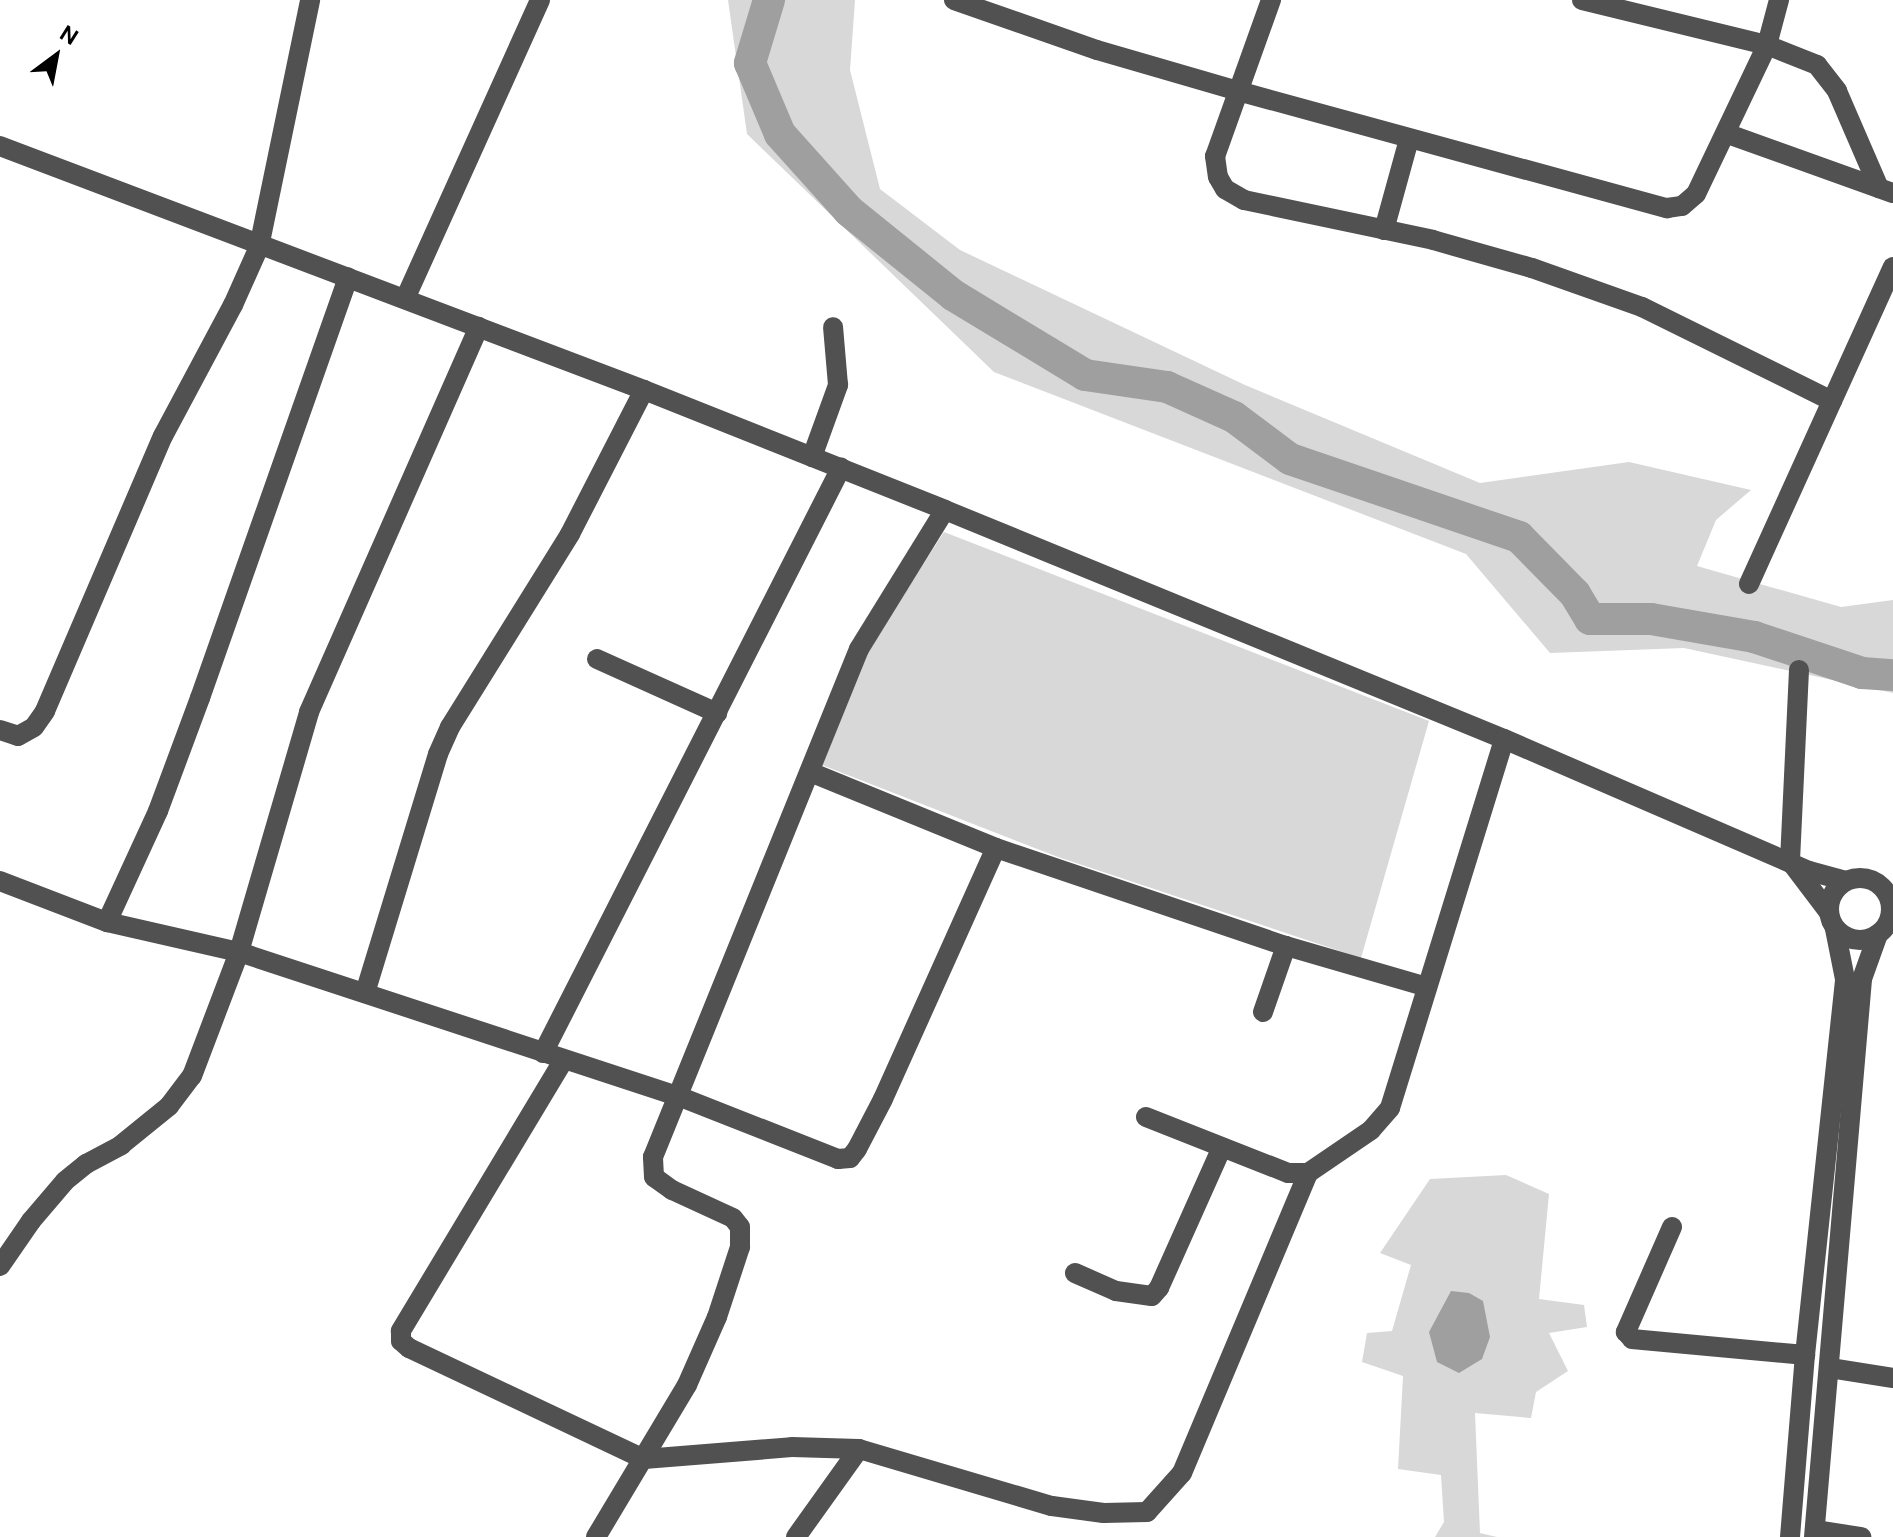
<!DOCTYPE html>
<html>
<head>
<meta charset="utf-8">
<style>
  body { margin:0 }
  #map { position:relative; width:1893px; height:1537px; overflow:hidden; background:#fff; font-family:"DM Sans",sans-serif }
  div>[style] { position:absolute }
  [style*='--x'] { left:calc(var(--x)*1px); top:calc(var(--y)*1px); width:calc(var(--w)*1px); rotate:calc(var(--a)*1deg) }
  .green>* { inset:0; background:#d8d8d8 }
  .water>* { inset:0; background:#9f9f9f }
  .river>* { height:32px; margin:-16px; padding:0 16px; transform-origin:16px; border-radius:16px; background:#9f9f9f }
  .minor>* { height:20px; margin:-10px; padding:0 10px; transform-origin:10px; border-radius:10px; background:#515151 }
  .minor>.ring { margin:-10px; padding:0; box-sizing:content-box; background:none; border:20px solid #515151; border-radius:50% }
  span { translate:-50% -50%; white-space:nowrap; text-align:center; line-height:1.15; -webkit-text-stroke:6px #fff; paint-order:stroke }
  .north { position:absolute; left:16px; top:16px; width:80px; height:80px; -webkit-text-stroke:6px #fff; paint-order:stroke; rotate:32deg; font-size:22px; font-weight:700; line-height:32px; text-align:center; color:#000 }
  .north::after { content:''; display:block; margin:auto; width:28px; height:36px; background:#000; clip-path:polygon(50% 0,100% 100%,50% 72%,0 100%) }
</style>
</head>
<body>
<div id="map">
  <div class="green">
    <i style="clip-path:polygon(728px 0,855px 0,850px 70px,880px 189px,960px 250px,1245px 385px,1480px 483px,1629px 462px,1751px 490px,1716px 520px,1697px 566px,1841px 607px,1893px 600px,1893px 693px,1684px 648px,1550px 653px,1466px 554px,994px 372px,747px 134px)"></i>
    <i style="clip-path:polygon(944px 532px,1429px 721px,1361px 958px,1058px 857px,822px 765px,866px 653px)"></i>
    <i style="clip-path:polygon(1506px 1175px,1549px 1194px,1539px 1299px,1584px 1305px,1587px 1327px,1549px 1333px,1568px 1371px,1536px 1392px,1531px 1418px,1475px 1413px,1480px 1533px,1497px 1537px,1435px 1537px,1444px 1522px,1441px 1475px,1398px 1469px,1403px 1376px,1362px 1362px,1367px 1333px,1392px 1331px,1411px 1265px,1380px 1253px,1430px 1179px)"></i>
  </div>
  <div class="water">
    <i style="clip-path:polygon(1451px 1291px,1469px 1293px,1483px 1301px,1490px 1337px,1482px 1359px,1459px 1373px,1437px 1362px,1429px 1332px)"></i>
  </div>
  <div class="river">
    <i style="--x:769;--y:0;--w:66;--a:106.8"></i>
    <i style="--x:750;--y:63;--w:77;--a:67.1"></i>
    <i style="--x:780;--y:134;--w:103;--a:48.1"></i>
    <i style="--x:849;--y:211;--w:134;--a:38.9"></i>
    <i style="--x:953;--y:295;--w:154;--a:31.2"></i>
    <i style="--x:1085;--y:375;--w:83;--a:8.3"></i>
    <i style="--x:1167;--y:387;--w:73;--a:24.1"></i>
    <i style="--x:1234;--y:417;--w:70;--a:36.9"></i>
    <i style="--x:1290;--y:459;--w:242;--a:18.8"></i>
    <i style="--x:1519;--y:537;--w:80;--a:45.5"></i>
    <i style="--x:1575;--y:594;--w:29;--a:59"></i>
    <i style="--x:1590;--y:619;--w:61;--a:0"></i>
    <i style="--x:1651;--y:619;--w:105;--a:9.9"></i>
    <i style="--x:1754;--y:637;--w:114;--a:18.4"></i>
    <i style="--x:1862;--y:673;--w:31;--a:4"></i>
  </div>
  <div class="minor">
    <i style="--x:954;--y:0;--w:151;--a:19.3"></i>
    <i style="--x:1097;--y:50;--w:147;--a:16.2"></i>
    <i style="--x:1238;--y:91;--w:445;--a:15.3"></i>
    <i style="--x:1667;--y:208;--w:15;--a:-8"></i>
    <i style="--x:1682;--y:206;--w:18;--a:-41"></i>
    <i style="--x:1696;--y:194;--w:165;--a:-64.5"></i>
    <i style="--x:1767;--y:45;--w:47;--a:-75.1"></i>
    <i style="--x:1271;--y:0;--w:166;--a:109.7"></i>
    <i style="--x:1215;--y:156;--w:21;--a:82"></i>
    <i style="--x:1218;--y:177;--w:14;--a:60"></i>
    <i style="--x:1225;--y:189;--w:22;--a:30"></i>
    <i style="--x:1244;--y:200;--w:193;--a:11.9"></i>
    <i style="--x:1433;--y:240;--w:103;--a:15.8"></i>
    <i style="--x:1532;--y:268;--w:117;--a:19.5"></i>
    <i style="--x:1642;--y:307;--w:212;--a:26.3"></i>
    <i style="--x:1582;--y:0;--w:190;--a:13.7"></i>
    <i style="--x:1767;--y:45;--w:54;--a:21.8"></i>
    <i style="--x:1817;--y:65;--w:33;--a:52"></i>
    <i style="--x:1837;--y:91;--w:106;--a:66.6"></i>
    <i style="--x:1728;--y:134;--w:175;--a:19.7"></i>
    <i style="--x:0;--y:146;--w:689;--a:20.75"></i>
    <i style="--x:644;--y:390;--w:324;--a:21.7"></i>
    <i style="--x:945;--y:510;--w:604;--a:22.28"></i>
    <i style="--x:1504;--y:739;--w:332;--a:23.4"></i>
    <i style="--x:1809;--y:871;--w:38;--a:15"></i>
    <i style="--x:1384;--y:230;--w:94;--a:-74.6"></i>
    <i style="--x:405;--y:299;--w:328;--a:-65.7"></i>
    <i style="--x:812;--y:457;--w:77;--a:-70.1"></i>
    <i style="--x:838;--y:385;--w:58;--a:-94.9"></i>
    <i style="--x:1749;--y:584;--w:348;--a:-65.6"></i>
    <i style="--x:597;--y:659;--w:132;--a:24.2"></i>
    <i style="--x:1799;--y:670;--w:191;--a:92.7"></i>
    <i style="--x:1790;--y:861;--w:63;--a:52.8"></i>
    <i style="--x:0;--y:730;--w:19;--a:18"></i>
    <i style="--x:18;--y:736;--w:18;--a:-29"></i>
    <i style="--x:34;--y:727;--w:19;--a:-55"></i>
    <i style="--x:45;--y:711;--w:299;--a:-66.8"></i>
    <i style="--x:163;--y:436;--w:149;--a:-61.9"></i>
    <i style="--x:233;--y:305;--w:64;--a:-65.9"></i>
    <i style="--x:259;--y:247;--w:252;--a:-78.3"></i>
    <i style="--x:810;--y:772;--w:201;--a:22.2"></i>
    <i style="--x:996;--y:848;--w:306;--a:18.7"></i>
    <i style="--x:1286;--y:946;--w:147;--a:16.2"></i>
    <i class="ring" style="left:1829px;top:878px;width:42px;height:42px"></i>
    <i style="--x:0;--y:881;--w:115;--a:21"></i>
    <i style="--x:107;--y:922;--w:135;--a:12.8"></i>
    <i style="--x:239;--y:952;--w:462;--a:18.2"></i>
    <i style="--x:678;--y:1096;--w:172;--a:21.5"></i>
    <i style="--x:838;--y:1159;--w:12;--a:-5"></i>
    <i style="--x:850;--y:1158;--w:11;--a:-52"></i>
    <i style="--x:857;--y:1149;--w:56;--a:-62.5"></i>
    <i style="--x:883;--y:1099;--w:275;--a:-65.8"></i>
    <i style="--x:107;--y:922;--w:122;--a:-65.3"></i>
    <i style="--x:158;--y:811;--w:121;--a:-69.6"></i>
    <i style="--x:200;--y:698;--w:446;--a:-70.6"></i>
    <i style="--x:365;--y:993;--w:250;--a:-73"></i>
    <i style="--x:438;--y:754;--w:30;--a:-66"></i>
    <i style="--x:450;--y:727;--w:227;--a:-58.1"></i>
    <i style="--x:570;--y:534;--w:162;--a:-62.8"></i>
    <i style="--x:1263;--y:1012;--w:70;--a:-70.8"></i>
    <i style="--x:543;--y:1053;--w:657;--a:-63.01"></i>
    <i style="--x:563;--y:1061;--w:315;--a:121"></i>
    <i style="--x:401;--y:1331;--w:10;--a:90"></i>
    <i style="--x:401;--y:1341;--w:11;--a:41"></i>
    <i style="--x:409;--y:1348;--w:260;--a:25.3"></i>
    <i style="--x:644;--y:1459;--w:148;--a:-4.6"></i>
    <i style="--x:792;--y:1447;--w:67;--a:1.7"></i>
    <i style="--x:859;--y:1449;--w:201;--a:16.5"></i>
    <i style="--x:1052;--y:1506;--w:52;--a:7.7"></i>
    <i style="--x:1104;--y:1513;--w:43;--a:-1.3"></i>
    <i style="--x:1147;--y:1512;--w:52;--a:-48.1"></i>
    <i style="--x:1182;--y:1473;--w:325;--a:-67.2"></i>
    <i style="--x:1308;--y:1173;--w:76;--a:-34.3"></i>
    <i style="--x:1371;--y:1130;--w:29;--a:-49"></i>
    <i style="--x:1390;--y:1108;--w:386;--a:-72.8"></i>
    <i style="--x:1146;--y:1117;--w:153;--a:21.5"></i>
    <i style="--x:1288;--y:1173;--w:20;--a:0"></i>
    <i style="--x:1672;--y:1227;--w:115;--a:113.7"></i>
    <i style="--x:1626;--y:1332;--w:9;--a:49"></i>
    <i style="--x:1632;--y:1339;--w:174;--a:5.3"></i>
    <i style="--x:0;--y:1266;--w:55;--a:-55.4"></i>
    <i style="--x:31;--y:1221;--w:52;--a:-49.6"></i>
    <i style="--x:65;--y:1181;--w:27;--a:-39"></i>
    <i style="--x:86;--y:1164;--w:40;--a:-28"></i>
    <i style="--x:121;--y:1145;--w:62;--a:-39.1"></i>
    <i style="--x:169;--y:1106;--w:38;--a:-53"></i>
    <i style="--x:192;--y:1076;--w:133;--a:-69.2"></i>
    <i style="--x:239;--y:952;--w:250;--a:-73.7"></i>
    <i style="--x:309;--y:712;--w:421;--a:-66.2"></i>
    <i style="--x:1075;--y:1273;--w:45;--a:23.7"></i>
    <i style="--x:1116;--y:1291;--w:36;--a:8"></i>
    <i style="--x:1152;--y:1296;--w:11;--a:-49"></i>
    <i style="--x:1159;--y:1288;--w:154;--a:-65.9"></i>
    <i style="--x:1830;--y:1368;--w:64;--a:9"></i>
    <i style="--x:1815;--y:1530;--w:47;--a:8.7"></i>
    <i style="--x:596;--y:1537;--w:177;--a:-59.1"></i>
    <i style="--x:687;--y:1385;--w:74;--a:-66.2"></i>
    <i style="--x:717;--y:1317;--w:74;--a:-71.8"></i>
    <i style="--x:740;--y:1247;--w:20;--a:-90"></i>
    <i style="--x:740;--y:1227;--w:11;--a:-128"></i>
    <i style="--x:733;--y:1218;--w:67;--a:-155.3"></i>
    <i style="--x:672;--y:1190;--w:22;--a:-144"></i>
    <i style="--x:654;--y:1177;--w:20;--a:-93"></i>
    <i style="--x:653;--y:1157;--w:548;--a:-67.93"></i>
    <i style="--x:859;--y:649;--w:163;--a:-58.3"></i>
    <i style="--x:796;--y:1537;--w:108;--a:-54.4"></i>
    <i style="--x:1790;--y:1537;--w:183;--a:-85.3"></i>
    <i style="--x:1805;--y:1355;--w:378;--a:-83.9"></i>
    <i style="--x:1845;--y:979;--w:51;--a:-101.3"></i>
    <i style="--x:1814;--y:1537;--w:560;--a:-85.08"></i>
    <i style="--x:1862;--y:979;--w:48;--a:-70.4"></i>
  </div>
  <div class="north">N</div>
</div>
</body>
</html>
